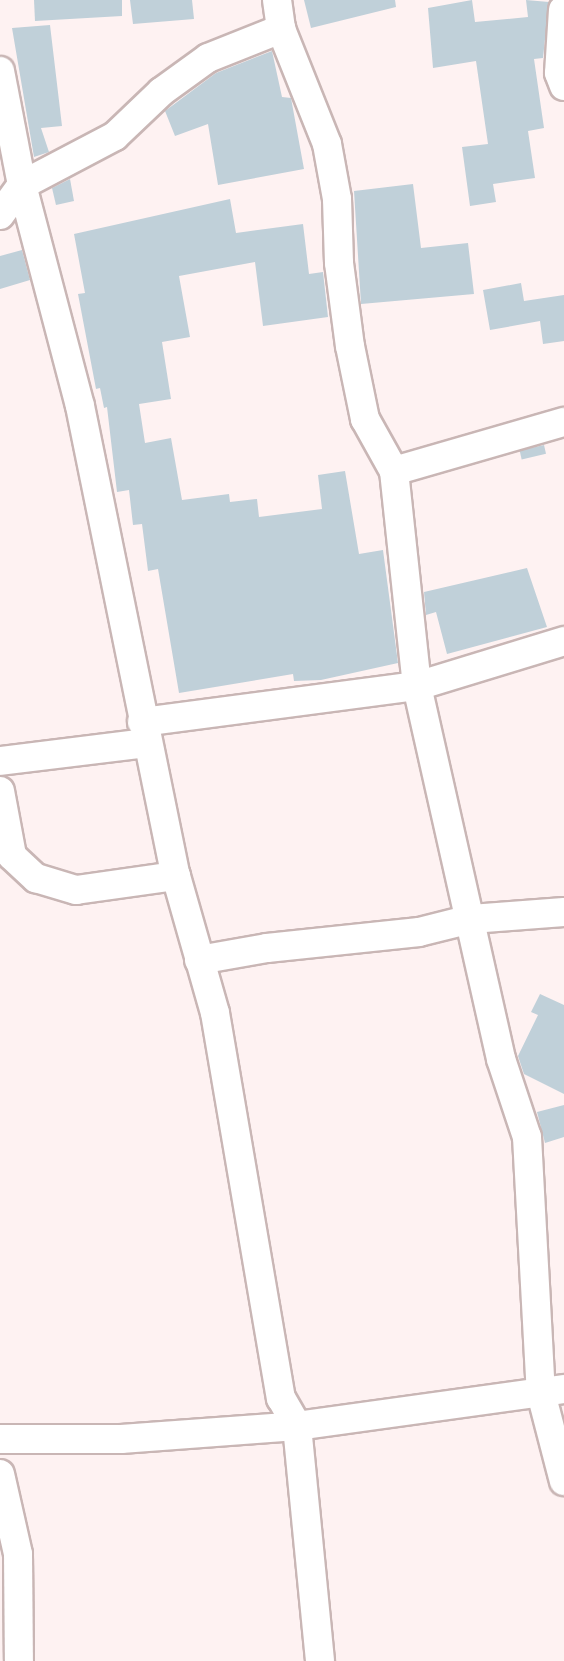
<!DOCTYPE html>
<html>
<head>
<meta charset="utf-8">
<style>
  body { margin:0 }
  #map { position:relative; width:564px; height:1661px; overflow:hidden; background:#fef2f2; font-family:Karla,sans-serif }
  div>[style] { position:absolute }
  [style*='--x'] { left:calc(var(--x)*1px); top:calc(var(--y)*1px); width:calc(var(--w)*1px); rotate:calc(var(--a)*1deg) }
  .building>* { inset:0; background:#c0d0d9; transform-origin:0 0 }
  .roads { filter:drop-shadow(2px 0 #c9b6b5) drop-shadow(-2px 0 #c9b6b5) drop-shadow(0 2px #c9b6b5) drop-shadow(0 -2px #c9b6b5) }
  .minor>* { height:28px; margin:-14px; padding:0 14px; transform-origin:14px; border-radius:14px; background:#fff }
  span { translate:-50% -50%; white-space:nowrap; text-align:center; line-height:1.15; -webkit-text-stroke:5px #fff; paint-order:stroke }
</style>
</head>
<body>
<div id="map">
  <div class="building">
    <i style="clip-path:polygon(34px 0,122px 0,122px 16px,35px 21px)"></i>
    <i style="clip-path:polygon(130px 0,192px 0,194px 19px,133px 24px)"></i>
    <i style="clip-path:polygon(304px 0,395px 0,396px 7px,311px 28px)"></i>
    <i style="clip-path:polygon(472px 0,475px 22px,528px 17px,526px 0,549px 2px,543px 58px,534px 59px,544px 128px,528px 131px,535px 178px,493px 184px,496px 202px,470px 206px,462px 147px,488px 144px,476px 61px,433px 68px,428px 8px)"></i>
    <i style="clip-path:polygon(50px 25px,62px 126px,41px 128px,49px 152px,34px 157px,12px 28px)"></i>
    <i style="clip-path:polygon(272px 51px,282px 97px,291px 98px,304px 169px,218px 185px,208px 124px,175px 136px,165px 111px,216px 73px)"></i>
    <i style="clip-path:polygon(70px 179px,74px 201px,56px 205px,52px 188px)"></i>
    <i style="clip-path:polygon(413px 184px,421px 248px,468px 243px,474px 294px,361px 304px,354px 191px)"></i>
    <i style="clip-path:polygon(230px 199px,236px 233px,303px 224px,309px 274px,323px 272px,328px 317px,263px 326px,255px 262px,179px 276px,190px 337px,162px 342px,171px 399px,139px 404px,145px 443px,171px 438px,182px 500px,229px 494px,230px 502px,257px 499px,259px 517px,322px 509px,318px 475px,345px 471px,359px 554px,383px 550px,398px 663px,321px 680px,294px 681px,293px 674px,179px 693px,158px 569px,148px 571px,142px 524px,133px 525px,129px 490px,117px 492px,107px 407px,104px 408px,100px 388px,96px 389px,78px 294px,85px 293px,74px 234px)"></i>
    <i style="clip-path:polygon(22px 250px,30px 280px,0 289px,0 256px)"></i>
    <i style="clip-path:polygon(521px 283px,524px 301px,564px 295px,564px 341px,543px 344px,540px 321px,490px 330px,483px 290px)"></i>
    <i style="left:544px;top:445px;width:9px;height:25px;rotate:77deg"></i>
    <i style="clip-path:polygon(527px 568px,547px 627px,447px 654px,436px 612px,426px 615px,424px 592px)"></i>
    <i style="clip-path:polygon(540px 994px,564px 1005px,564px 1094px,524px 1074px,518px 1056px,538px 1015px,531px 1012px)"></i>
    <i style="clip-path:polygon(564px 1105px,564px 1137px,545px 1143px,537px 1112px)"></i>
  </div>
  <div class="roads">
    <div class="minor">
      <i style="--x:277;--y:0;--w:29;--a:82"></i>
      <i style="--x:281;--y:29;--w:124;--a:68.2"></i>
      <i style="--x:327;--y:144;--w:56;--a:79.7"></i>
      <i style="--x:337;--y:199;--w:64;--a:88.2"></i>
      <i style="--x:339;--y:263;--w:84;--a:82.5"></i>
      <i style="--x:350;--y:346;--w:75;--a:78.4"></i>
      <i style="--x:365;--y:419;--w:60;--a:60.9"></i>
      <i style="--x:394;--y:471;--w:216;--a:83.9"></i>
      <i style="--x:417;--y:686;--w:382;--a:77.3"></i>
      <i style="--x:501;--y:1059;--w:82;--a:71.6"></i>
      <i style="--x:527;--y:1137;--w:256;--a:86.9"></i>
      <i style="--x:541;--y:1393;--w:91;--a:75.4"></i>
      <i style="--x:563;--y:10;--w:63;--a:93.6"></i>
      <i style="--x:559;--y:73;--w:14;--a:69"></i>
      <i style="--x:0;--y:71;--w:116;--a:79.1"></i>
      <i style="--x:22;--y:185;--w:228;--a:75.3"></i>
      <i style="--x:80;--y:406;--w:480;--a:78.5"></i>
      <i style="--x:176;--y:876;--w:142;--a:74.1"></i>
      <i style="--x:215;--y:1013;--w:391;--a:80.3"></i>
      <i style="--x:281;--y:1398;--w:32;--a:60"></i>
      <i style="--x:297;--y:1426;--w:236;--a:84.4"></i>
      <i style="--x:0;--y:215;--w:37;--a:-54"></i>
      <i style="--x:22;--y:185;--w:105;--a:-27.8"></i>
      <i style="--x:115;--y:136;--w:64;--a:-43.7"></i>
      <i style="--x:161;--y:92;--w:58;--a:-35.9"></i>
      <i style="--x:208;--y:58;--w:79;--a:-21.7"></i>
      <i style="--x:394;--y:471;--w:177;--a:-16.1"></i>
      <i style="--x:142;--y:722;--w:277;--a:-7.5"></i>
      <i style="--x:417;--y:686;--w:154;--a:-17"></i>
      <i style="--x:0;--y:761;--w:148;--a:-7"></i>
      <i style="--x:0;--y:791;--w:66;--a:79.5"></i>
      <i style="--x:12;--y:856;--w:33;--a:43"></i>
      <i style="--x:36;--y:878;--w:42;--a:16.7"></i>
      <i style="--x:76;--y:890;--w:101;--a:-8"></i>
      <i style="--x:199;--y:960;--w:69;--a:-10"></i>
      <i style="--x:267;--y:948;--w:153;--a:-6"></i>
      <i style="--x:419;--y:932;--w:54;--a:-14"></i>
      <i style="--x:471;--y:919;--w:93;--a:-4.3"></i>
      <i style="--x:0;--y:1439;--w:121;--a:0"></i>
      <i style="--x:121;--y:1439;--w:176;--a:-4.2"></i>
      <i style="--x:297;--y:1426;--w:270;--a:-7.9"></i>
      <i style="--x:0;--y:1474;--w:82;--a:77.3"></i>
      <i style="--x:18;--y:1554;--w:107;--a:89.5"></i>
    </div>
  </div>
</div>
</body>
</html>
